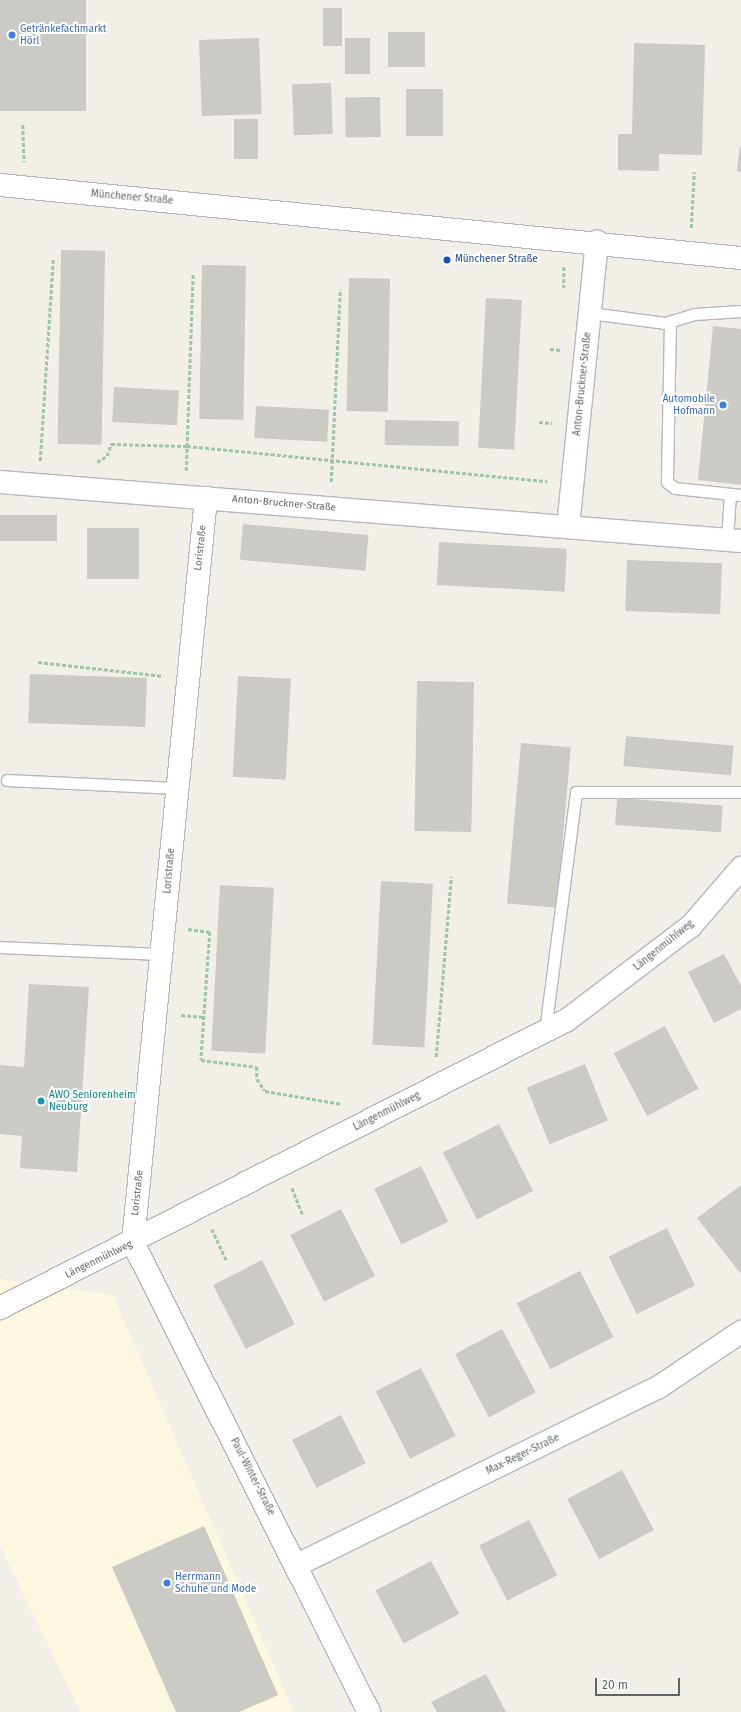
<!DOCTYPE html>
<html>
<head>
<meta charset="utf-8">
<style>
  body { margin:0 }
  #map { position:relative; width:741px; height:1712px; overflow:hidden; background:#f1efe8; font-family:"Fira Sans",sans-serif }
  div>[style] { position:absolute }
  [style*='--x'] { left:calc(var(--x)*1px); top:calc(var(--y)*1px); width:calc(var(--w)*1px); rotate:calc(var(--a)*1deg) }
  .commercial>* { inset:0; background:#fef7e0 }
  .building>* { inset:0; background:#cccac5; transform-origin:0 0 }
  .path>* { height:2.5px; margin-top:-1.25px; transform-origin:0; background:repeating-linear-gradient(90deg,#9cc7a9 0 4px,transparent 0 6px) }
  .roads { filter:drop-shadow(1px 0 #b5b8bc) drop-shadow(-1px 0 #b5b8bc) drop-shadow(0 1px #b5b8bc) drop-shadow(0 -1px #b5b8bc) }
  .service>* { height:11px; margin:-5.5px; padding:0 5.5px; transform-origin:5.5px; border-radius:5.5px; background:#fff }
  .minor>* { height:22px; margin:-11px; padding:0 11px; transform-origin:11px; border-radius:11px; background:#fff }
  .secondary>* { height:22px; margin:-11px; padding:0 11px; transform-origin:11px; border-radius:11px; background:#fff }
  .dots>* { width:11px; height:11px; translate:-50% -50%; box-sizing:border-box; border:2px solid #fff; border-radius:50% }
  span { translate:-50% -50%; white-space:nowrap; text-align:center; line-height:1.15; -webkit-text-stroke:4px #fff; paint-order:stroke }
  .shop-label { font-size:10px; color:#366cbe }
  .left { translate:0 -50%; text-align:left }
  .right { translate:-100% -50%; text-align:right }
  .street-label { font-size:10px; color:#5f6368 }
  .transit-label { font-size:10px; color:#164399 }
  .culture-label { font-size:10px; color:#0d838f }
  .scale { position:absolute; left:595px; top:1678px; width:85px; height:18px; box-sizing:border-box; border:2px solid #5f6368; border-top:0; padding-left:5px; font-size:12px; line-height:14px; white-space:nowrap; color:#5f6368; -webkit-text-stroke:3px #fff; paint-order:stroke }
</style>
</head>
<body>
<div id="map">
  <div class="commercial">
    <i style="clip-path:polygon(0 1279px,113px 1295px,294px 1712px,80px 1712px,0 1545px)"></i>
  </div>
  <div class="building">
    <i style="left:0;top:0;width:86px;height:111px"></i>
    <i style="left:323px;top:8px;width:19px;height:38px"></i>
    <i style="left:388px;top:32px;width:37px;height:35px"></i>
    <i style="left:259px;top:38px;width:76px;height:60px;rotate:88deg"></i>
    <i style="left:345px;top:38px;width:25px;height:36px"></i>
    <i style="clip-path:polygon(634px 43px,705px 45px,702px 155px,659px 154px,659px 171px,618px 170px,618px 134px,632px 134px)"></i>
    <i style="left:331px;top:83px;width:51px;height:39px;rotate:88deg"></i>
    <i style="left:406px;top:89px;width:37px;height:47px"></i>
    <i style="left:380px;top:97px;width:40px;height:35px;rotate:89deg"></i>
    <i style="left:234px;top:119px;width:24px;height:40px"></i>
    <i style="clip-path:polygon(740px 146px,741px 146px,741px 172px,737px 171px)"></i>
    <i style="left:61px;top:250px;width:44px;height:194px;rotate:1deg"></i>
    <i style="left:202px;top:265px;width:44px;height:154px;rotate:1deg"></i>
    <i style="left:349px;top:278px;width:41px;height:133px;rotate:1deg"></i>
    <i style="left:486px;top:298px;width:36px;height:150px;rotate:3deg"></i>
    <i style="clip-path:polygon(713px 326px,741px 329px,741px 485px,698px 480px)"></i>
    <i style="left:114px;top:387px;width:65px;height:35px;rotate:3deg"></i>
    <i style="left:256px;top:406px;width:73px;height:32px;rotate:3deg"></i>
    <i style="left:385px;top:420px;width:74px;height:25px;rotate:1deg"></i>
    <i style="left:57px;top:515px;width:26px;height:57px;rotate:90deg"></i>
    <i style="left:243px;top:524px;width:126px;height:36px;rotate:5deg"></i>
    <i style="left:87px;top:528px;width:52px;height:51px"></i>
    <i style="left:439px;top:542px;width:128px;height:43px;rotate:3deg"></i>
    <i style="left:627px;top:560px;width:95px;height:51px;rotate:2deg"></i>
    <i style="left:30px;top:674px;width:117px;height:49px;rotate:2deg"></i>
    <i style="left:238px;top:676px;width:53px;height:101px;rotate:3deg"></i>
    <i style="left:417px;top:681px;width:57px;height:150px;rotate:1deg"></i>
    <i style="left:626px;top:736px;width:108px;height:30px;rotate:5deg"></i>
    <i style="left:521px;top:743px;width:50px;height:161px;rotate:5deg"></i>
    <i style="left:617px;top:798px;width:106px;height:27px;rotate:4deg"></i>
    <i style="left:381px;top:881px;width:52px;height:164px;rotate:3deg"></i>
    <i style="left:220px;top:885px;width:54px;height:166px;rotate:3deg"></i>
    <i style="clip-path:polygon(724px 954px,741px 986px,741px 1009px,714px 1023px,688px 972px)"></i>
    <i style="clip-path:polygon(29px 984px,89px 987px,77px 1172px,20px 1168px,22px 1136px,0 1134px,0 1065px,24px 1067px)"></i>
    <i style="left:665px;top:1026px;width:71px;height:58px;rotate:62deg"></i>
    <i style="left:585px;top:1064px;width:61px;height:63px;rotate:68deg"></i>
    <i style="left:499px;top:1124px;width:75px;height:63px;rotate:63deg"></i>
    <i style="left:421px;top:1166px;width:62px;height:52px;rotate:64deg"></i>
    <i style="clip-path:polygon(741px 1185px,741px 1272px,740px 1273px,697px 1218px)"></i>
    <i style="left:341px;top:1209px;width:75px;height:57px;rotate:63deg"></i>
    <i style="left:667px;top:1228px;width:64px;height:65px;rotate:64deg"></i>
    <i style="left:262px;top:1260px;width:72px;height:55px;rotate:63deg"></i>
    <i style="left:580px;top:1271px;width:74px;height:71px;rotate:63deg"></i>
    <i style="left:502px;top:1329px;width:72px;height:53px;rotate:62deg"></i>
    <i style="left:421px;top:1368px;width:76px;height:51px;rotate:63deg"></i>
    <i style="left:341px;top:1415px;width:54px;height:55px;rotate:63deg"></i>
    <i style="left:622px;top:1470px;width:68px;height:62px;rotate:62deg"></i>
    <i style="left:529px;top:1520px;width:62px;height:56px;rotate:63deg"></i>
    <i style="clip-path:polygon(204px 1526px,278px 1695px,239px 1712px,176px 1712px,112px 1567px)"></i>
    <i style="left:431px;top:1561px;width:60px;height:63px;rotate:62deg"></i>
    <i style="clip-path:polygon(486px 1674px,506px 1712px,437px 1712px,431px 1702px)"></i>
  </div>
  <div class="path">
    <i style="--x:23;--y:125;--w:37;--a:88"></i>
    <i style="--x:691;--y:228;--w:56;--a:-86.9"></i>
    <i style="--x:564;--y:267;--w:21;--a:90"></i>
    <i style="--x:550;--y:349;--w:11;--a:5"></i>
    <i style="--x:539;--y:422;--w:13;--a:4"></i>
    <i style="--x:40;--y:461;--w:202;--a:-86.3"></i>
    <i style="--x:97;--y:462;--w:12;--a:-31"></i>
    <i style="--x:107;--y:456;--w:13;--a:-72"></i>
    <i style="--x:111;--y:444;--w:76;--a:1.5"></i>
    <i style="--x:187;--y:446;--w:362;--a:5.6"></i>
    <i style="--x:186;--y:471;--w:198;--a:-88"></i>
    <i style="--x:331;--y:482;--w:193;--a:-87.3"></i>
    <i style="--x:38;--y:662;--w:126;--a:6.4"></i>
    <i style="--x:188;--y:929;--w:22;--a:8"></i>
    <i style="--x:210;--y:932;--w:128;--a:94"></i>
    <i style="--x:201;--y:1060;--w:56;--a:7.1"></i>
    <i style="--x:257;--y:1067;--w:12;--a:90"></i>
    <i style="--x:257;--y:1079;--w:14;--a:56"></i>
    <i style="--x:265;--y:1091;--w:78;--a:9.6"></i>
    <i style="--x:181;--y:1015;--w:23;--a:5"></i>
    <i style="--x:436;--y:1057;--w:181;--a:-85.2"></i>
    <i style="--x:292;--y:1188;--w:29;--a:68"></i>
    <i style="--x:212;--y:1229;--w:35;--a:65"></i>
  </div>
  <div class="roads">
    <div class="service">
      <i style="--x:590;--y:313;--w:76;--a:7.6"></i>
      <i style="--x:665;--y:323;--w:30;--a:-17"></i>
      <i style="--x:694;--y:314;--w:47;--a:-3.7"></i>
      <i style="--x:670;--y:322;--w:160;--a:91.1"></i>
      <i style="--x:667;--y:482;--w:10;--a:37"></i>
      <i style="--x:675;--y:488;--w:66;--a:6.1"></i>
      <i style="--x:727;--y:540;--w:46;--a:-86.3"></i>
      <i style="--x:7;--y:780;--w:170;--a:2.7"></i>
      <i style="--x:0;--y:947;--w:161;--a:2.5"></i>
      <i style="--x:545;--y:1031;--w:241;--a:-82.6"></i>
      <i style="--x:576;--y:792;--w:165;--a:0"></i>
    </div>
    <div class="minor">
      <i style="--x:0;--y:482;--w:743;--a:4.55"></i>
      <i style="--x:206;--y:498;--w:749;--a:95.6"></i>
      <i style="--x:133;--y:1243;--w:525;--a:63.29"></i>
      <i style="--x:568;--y:527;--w:287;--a:-84.2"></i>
      <i style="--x:0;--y:1308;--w:636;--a:-26.93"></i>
      <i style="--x:567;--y:1020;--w:156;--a:-37.2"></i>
      <i style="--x:691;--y:926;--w:77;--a:-49.2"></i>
      <i style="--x:297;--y:1565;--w:403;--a:-26.2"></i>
      <i style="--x:659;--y:1387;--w:99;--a:-33.9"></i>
    </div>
    <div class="secondary">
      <i style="--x:0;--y:185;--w:745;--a:5.63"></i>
    </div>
  </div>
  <div class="dots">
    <i style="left:12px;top:35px;background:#3f7fe0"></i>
    <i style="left:447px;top:260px;background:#1a4fb4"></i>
    <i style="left:723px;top:405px;background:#3f7fe0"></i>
    <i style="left:41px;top:1101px;background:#0f9aa8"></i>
    <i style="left:167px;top:1583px;background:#3f7fe0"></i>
  </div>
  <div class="shop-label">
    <span class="left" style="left:20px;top:35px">Getränkefachmarkt<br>Hörl</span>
    <span class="right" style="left:715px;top:405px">Automobile<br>Hofmann</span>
    <span class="left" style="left:175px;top:1583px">Herrmann<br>Schuhe und Mode</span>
  </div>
  <div class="street-label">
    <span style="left:132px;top:198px;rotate:5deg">Münchener Straße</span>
    <span style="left:583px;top:384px;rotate:-84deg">Anton-Bruckner-Straße</span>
    <span style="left:284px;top:504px;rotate:5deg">Anton-Bruckner-Straße</span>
    <span style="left:201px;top:548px;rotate:-84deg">Loristraße</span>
    <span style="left:170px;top:871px;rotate:-85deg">Loristraße</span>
    <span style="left:664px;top:946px;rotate:-39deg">Längenmühlweg</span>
    <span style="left:387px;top:1112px;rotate:-27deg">Längenmühlweg</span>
    <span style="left:138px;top:1193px;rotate:-84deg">Loristraße</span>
    <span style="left:99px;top:1260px;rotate:-26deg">Längenmühlweg</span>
    <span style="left:523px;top:1455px;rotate:-26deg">Max-Reger-Straße</span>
    <span style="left:252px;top:1477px;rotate:63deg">Paul-Winter-Straße</span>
  </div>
  <div class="transit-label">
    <span class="left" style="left:455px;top:260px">Münchener Straße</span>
  </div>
  <div class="culture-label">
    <span class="left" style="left:49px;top:1101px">AWO Seniorenheim<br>Neuburg</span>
  </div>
  <div class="scale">20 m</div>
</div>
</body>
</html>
